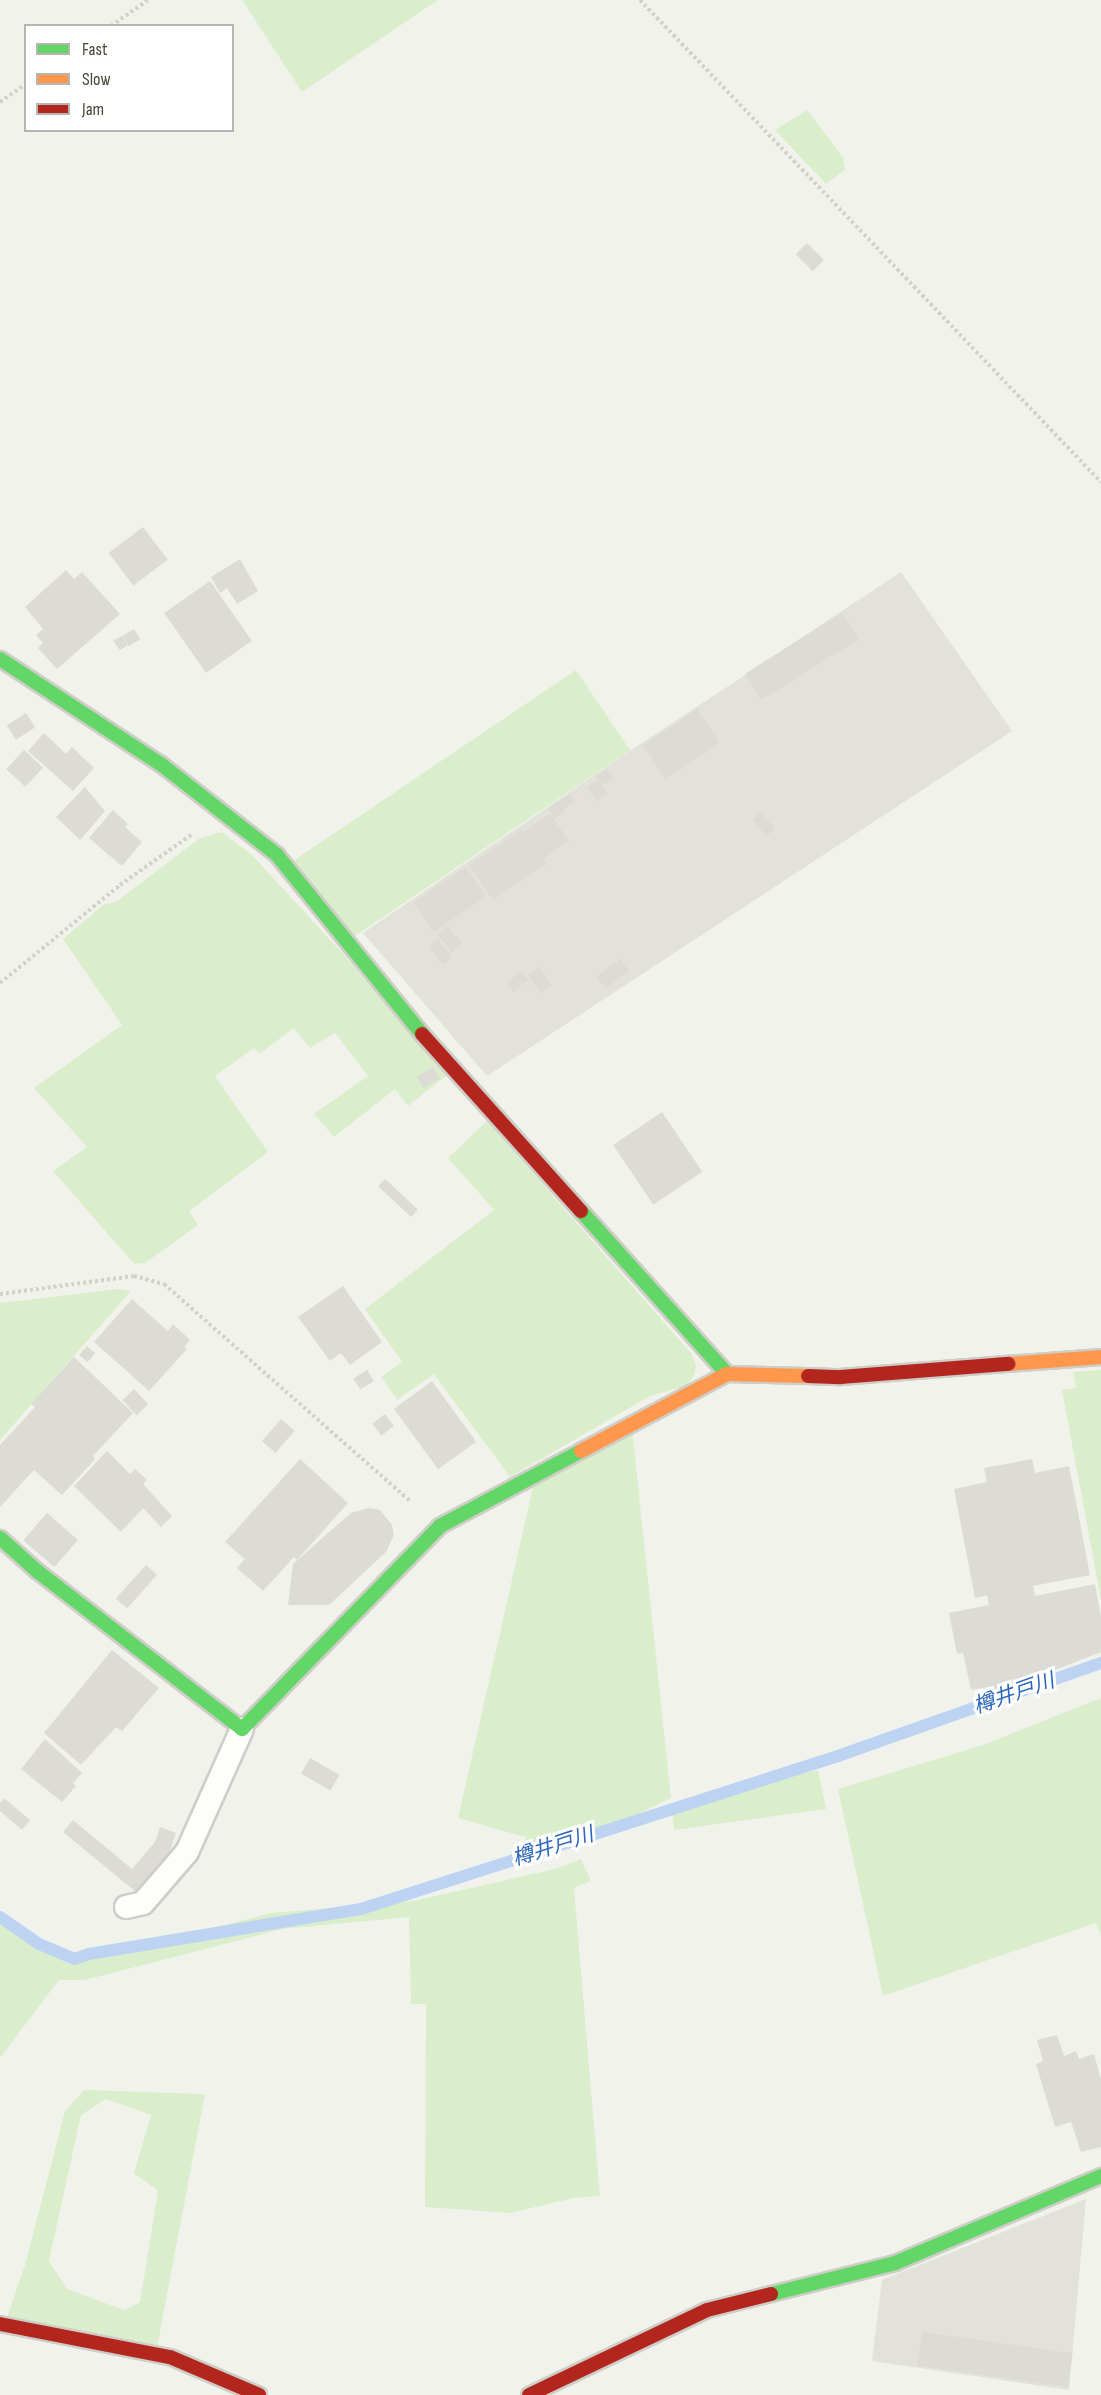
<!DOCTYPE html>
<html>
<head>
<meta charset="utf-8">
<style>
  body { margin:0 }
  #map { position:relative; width:1101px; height:2395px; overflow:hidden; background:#f2f2ed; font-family:"Sofia Sans Condensed","Noto Sans JP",sans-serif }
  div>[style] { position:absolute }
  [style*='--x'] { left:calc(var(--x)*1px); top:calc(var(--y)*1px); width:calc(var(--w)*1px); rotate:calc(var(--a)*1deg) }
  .industrial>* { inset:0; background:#e2e1db }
  .green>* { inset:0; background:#dbeecc; transform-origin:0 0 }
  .stream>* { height:12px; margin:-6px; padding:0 6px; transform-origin:6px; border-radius:6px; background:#bcd4f2 }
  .building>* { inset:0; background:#dcdbd5; transform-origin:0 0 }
  .path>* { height:4px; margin-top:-2px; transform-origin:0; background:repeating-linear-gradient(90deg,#d2d2cb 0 3px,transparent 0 6px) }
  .roads { filter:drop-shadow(2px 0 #cecdc7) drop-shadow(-2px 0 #cecdc7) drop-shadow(0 2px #cecdc7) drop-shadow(0 -2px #cecdc7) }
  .lane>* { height:22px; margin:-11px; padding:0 11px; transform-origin:11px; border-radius:11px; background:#fdfdfc }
  .fast>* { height:14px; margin:-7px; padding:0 7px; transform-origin:7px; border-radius:7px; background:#63d668 }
  .slow>* { height:14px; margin:-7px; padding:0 7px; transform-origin:7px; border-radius:7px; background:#ff974d }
  .jam>* { height:14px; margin:-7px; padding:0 7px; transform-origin:7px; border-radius:7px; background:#b3261e }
  span { translate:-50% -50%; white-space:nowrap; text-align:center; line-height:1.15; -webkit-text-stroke:6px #fff; paint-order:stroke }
  .water-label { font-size:21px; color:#2b67bc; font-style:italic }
  .legend { position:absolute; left:24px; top:24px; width:210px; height:108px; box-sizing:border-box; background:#fff; border:2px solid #b7b5af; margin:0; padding:8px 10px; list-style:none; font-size:18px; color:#4a4637 }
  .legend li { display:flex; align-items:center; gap:12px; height:30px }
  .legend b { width:30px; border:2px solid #b7b5af }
</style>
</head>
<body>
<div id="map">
  <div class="industrial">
    <i style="clip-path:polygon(901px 572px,1012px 731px,487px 1076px,363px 933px,630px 751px)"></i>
    <i style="clip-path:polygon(1086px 2199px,1069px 2390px,872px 2361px,882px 2280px)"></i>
  </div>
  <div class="green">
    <i style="clip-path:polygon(242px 0,438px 0,302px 92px)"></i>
    <i style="clip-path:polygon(807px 110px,843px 157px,845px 170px,826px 184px,775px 130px)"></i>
    <i style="left:576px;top:670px;width:97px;height:340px;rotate:56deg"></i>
    <i style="clip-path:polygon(222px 832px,252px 855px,346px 957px,446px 1076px,408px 1106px,395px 1089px,334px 1137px,314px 1114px,368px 1076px,335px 1033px,310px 1048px,294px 1028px,259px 1054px,254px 1048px,215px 1076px,268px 1152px,189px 1211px,198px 1225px,145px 1263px,134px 1264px,53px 1171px,87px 1147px,34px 1088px,122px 1025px,63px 939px,103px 905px,117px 901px,200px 838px)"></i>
    <i style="clip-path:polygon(487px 1121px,691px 1353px,696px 1365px,695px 1374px,686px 1386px,650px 1396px,510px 1477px,434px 1374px,397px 1400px,395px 1397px,381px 1377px,402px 1362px,365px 1309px,494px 1210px,448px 1158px)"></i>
    <i style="clip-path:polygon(118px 1289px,131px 1291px,0 1440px,0 1303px)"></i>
    <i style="clip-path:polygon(1101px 1370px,1101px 1600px,1062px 1390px,1076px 1388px,1073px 1372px)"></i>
    <i style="clip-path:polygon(632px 1428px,671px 1798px,572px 1846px,531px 1858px,525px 1837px,458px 1818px,533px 1487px)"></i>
    <i style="clip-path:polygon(1101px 1698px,1101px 1936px,1096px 1923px,883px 1996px,838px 1789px,983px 1745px)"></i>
    <i style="clip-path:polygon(818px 1770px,826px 1809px,674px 1830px,672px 1813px,759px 1785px)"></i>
    <i style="clip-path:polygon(581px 1859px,591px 1881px,574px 1888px,600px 2196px,574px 2198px,510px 2213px,425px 2207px,426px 2004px,411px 2004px,409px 1917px,283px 1929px,85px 1980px,59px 1980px,0 2058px,0 1915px,70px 1965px,271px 1913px,413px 1901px,555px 1869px)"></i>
    <i style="clip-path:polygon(evenodd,84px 2090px,205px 2094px,157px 2348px,6px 2320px,25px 2265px,65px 2111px,84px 2090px,106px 2099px,151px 2115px,134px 2173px,158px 2191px,140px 2302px,124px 2310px,67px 2289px,49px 2261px,81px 2115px,106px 2099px)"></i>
  </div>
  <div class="stream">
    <i style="--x:0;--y:1917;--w:47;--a:34.7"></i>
    <i style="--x:39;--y:1944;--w:38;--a:23"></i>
    <i style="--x:74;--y:1959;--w:16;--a:-18"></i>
    <i style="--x:89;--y:1954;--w:276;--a:-9.4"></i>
    <i style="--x:361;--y:1909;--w:501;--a:-17.78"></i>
    <i style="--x:838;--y:1756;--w:279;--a:-19.5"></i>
  </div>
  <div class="building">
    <i style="left:807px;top:243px;width:24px;height:16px;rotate:45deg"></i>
    <i style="left:143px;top:527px;width:41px;height:43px;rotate:53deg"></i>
    <i style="clip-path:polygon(240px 559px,258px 591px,237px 604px,227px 588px,220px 593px,211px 577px)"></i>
    <i style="clip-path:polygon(66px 570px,74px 579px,82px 572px,120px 614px,57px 669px,38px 648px,43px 643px,36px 635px,43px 629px,25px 607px)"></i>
    <i style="left:210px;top:581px;width:73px;height:56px;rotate:55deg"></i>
    <i style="left:842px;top:613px;width:31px;height:114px;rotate:58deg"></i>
    <i style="left:134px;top:629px;width:12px;height:13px;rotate:59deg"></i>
    <i style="clip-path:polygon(122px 636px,128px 645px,120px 650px,113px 641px)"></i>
    <i style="left:697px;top:709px;width:40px;height:65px;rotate:56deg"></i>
    <i style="left:26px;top:713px;width:17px;height:23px;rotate:57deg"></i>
    <i style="clip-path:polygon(44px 733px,66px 754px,72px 747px,94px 768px,73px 791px,28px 751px)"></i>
    <i style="left:24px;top:750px;width:26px;height:26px;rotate:43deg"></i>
    <i style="clip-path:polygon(607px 769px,614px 778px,603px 785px,596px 776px)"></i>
    <i style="left:598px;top:780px;width:17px;height:13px;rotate:54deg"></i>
    <i style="clip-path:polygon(85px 787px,105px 811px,80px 840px,56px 817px)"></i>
    <i style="left:570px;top:794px;width:9px;height:13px;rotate:58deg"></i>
    <i style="left:558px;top:801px;width:12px;height:13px;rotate:55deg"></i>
    <i style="clip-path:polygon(113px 810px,128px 824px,125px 827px,142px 842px,122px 866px,89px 838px)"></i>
    <i style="left:761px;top:812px;width:22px;height:11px;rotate:51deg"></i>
    <i style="clip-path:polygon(550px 814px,569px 841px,543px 859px,546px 864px,493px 900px,469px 865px,522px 830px,524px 832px)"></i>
    <i style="left:466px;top:867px;width:36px;height:63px;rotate:56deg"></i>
    <i style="left:447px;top:926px;width:23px;height:13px;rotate:49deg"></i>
    <i style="left:438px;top:939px;width:23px;height:12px;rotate:52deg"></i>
    <i style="left:620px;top:959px;width:15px;height:29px;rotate:53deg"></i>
    <i style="left:539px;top:967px;width:22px;height:14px;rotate:54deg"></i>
    <i style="left:521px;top:971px;width:11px;height:19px;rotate:49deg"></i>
    <i style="left:433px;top:1067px;width:13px;height:19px;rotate:58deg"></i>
    <i style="left:662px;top:1112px;width:72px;height:59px;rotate:56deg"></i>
    <i style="left:385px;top:1179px;width:45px;height:10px;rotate:43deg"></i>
    <i style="clip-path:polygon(343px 1286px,382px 1342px,350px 1365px,341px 1353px,330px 1361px,298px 1317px)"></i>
    <i style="clip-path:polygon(132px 1299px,168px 1331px,173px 1324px,190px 1340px,184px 1347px,187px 1349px,149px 1391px,94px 1342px)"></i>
    <i style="left:87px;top:1346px;width:11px;height:12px;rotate:41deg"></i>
    <i style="clip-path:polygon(74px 1357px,133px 1413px,93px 1456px,95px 1459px,62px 1495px,34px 1470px,0 1507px,0 1445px,35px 1407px,31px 1404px)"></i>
    <i style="left:367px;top:1370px;width:13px;height:16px;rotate:58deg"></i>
    <i style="left:432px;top:1381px;width:75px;height:47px;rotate:54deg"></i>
    <i style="left:134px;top:1389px;width:21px;height:16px;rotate:47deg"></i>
    <i style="left:385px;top:1414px;width:15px;height:16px;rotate:53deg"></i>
    <i style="left:281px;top:1419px;width:18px;height:29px;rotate:41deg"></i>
    <i style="clip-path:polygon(107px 1451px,130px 1474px,135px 1469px,147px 1480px,143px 1484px,172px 1516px,161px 1527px,143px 1508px,121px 1532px,74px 1486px)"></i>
    <i style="clip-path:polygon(300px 1459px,348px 1503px,297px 1560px,294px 1557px,263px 1591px,237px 1568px,245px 1559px,225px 1542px)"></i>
    <i style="clip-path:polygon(1032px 1459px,1035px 1473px,1069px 1466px,1090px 1575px,1033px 1586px,1035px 1596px,1095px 1584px,1101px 1617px,1101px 1652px,996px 1693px,994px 1686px,971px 1690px,963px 1653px,957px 1654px,949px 1613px,989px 1605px,987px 1595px,975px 1598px,954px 1489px,987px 1482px,984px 1468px)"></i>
    <i style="clip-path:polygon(369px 1508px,380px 1510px,392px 1525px,394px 1535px,386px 1552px,329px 1605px,288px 1605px,293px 1564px,351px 1513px)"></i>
    <i style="left:47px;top:1513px;width:41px;height:36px;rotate:41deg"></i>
    <i style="left:146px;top:1565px;width:15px;height:45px;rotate:42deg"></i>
    <i style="clip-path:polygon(112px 1650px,159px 1688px,122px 1731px,116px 1727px,81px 1765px,44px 1733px)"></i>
    <i style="clip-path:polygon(45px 1739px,82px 1773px,73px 1783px,76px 1786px,62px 1802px,21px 1769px)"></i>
    <i style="left:310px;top:1758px;width:34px;height:18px;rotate:30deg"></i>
    <i style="clip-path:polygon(4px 1798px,30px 1820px,22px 1830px,0 1811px,0 1803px)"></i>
    <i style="clip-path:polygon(73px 1820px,132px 1869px,155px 1842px,160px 1827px,176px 1833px,170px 1851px,136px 1892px,63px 1832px)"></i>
    <i style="clip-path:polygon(1057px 2035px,1064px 2056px,1076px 2051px,1079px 2059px,1094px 2054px,1101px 2079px,1101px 2147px,1081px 2152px,1071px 2122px,1055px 2127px,1036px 2064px,1043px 2061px,1037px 2040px)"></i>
    <i style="left:922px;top:2332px;width:152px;height:34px;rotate:8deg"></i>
  </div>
  <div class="path">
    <i style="--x:640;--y:0;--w:667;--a:46.28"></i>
    <i style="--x:111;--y:26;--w:45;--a:-35.1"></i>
    <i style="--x:0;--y:102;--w:32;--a:-35"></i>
    <i style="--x:0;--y:983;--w:155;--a:-39.2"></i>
    <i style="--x:120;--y:885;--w:87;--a:-35.2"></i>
    <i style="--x:0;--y:1294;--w:135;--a:-7.7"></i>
    <i style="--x:134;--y:1276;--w:31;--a:15"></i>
    <i style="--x:164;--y:1284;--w:328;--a:41.4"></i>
  </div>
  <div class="roads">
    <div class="lane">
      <i style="--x:126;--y:1907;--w:17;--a:-13"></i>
      <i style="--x:143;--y:1903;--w:67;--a:-49.2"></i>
      <i style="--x:187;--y:1852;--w:135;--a:-65.9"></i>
    </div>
    <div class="fast">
      <i style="--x:0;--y:659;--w:194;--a:33.2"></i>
      <i style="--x:162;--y:765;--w:146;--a:38"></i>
      <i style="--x:277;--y:855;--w:230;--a:51"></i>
      <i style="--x:581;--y:1211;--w:219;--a:48.1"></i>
      <i style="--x:0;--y:1538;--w:50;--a:41.7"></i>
      <i style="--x:37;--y:1571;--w:259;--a:37.6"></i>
      <i style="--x:242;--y:1729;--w:284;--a:-45.7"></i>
      <i style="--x:440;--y:1526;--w:160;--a:-28"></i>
      <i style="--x:771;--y:2294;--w:128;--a:-14"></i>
      <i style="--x:895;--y:2263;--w:224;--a:-22.9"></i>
    </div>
    <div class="slow">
      <i style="--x:1008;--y:1364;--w:93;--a:-4.3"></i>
      <i style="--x:581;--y:1451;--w:165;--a:-27.8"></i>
      <i style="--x:727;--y:1374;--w:81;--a:1.4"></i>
    </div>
    <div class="jam">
      <i style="--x:422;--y:1034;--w:238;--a:48.1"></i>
      <i style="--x:808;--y:1376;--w:33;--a:2"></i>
      <i style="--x:841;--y:1377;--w:168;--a:-4.5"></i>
      <i style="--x:0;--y:2324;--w:173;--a:11"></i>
      <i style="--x:170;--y:2357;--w:97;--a:23.1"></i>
      <i style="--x:529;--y:2395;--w:197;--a:-25.5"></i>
      <i style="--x:707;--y:2310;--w:66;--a:-14"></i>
    </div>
  </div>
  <div class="water-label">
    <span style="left:1014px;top:1694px;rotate:-19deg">樽井戸川</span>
    <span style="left:553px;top:1847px;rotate:-18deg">樽井戸川</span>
  </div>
  <ul class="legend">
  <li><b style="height:8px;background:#63d668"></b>Fast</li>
  <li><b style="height:8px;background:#ff974d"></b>Slow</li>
  <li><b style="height:8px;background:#b3261e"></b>Jam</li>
  </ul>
</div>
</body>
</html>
